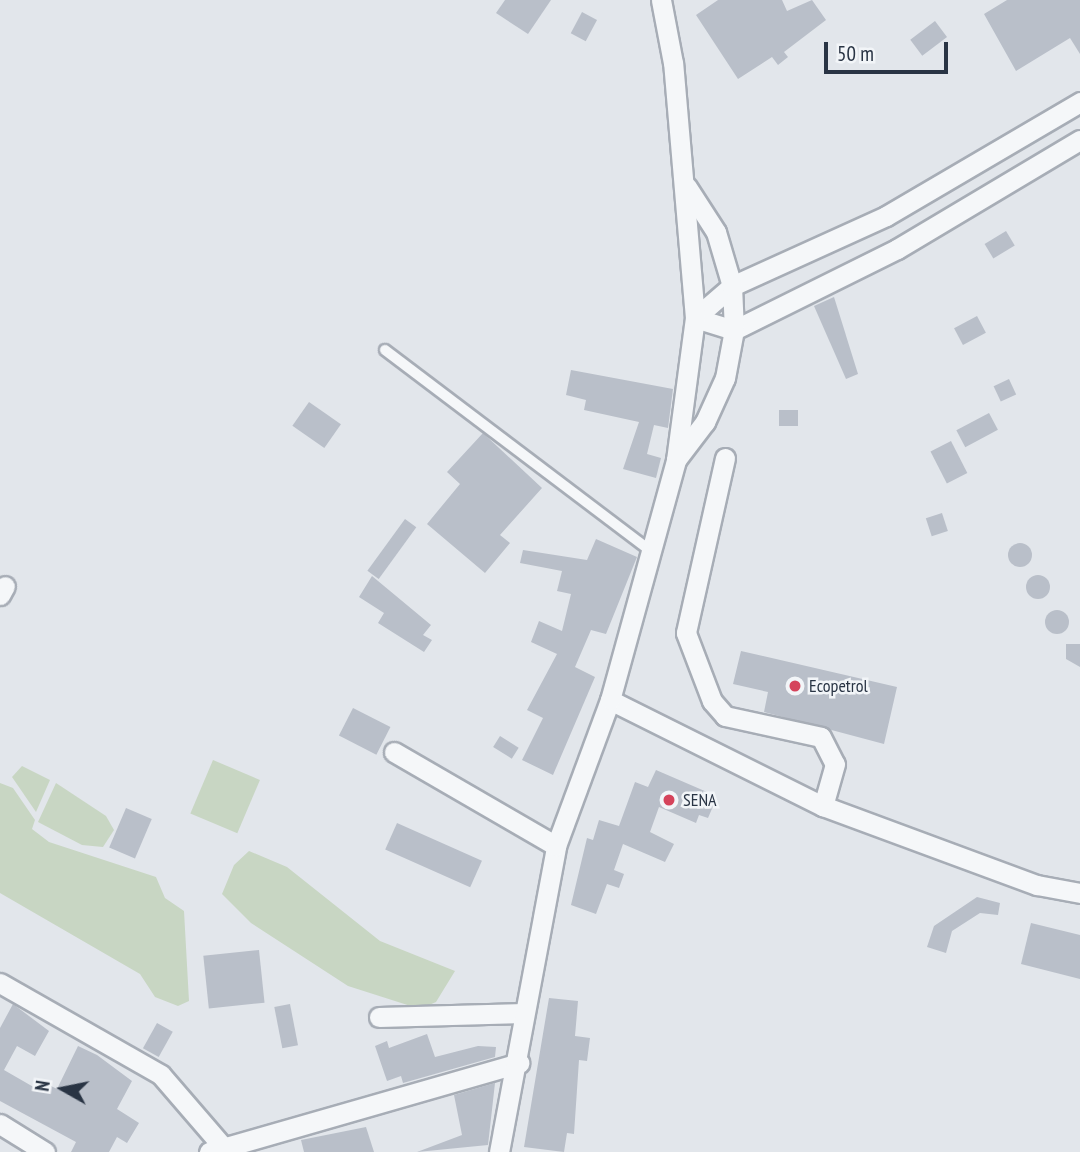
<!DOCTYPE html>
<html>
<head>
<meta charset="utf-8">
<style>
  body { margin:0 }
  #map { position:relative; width:1080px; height:1152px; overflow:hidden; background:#e2e6eb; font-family:"PT Sans Narrow",sans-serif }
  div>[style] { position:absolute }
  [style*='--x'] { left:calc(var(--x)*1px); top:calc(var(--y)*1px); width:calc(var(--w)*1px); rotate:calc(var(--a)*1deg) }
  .green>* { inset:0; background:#c8d6c3; transform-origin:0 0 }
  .building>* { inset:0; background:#b9bfc9; transform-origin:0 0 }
  .round { border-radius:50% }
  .roads { filter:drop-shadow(2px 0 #a7adb6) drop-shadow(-2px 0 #a7adb6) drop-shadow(0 2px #a7adb6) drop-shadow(0 -2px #a7adb6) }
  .lane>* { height:10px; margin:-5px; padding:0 5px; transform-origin:5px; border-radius:5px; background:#f5f7f9 }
  .street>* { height:19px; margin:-9.5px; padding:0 9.5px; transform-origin:9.5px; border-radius:9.5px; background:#f5f7f9 }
  .dots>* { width:19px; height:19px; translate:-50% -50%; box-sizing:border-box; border:4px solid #f2f5f8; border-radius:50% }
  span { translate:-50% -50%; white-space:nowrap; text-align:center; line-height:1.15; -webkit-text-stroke:5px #f2f5f8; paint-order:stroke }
  .poi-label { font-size:18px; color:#293444 }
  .left { translate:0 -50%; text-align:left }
  .north { position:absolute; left:28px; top:1054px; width:70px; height:70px; -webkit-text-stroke:5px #f2f5f8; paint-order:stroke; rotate:279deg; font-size:19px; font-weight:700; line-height:28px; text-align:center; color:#293444 }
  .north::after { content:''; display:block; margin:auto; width:24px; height:32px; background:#293444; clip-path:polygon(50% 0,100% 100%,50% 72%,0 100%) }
  .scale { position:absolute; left:824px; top:42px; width:124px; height:32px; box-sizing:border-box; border:4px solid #293444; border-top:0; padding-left:9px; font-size:21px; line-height:24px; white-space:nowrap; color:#293444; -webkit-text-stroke:5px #f2f5f8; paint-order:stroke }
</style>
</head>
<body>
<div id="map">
  <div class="green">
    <i style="left:213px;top:760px;width:51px;height:58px;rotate:23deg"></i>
    <i style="clip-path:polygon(22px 766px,50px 780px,36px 812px,12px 777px)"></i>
    <i style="clip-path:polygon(0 783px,13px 788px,35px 820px,32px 829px,49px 842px,156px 877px,165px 898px,184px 911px,189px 1001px,178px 1006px,155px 997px,140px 974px,0 893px)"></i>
    <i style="clip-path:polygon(56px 783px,106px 816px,114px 830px,103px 847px,82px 845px,38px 822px)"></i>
    <i style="clip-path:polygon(249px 851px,287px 867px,380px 941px,455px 971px,436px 1002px,420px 1009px,348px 986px,251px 923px,222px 894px,234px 865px)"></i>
  </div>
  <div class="building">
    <i style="clip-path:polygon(505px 0,551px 0,528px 34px,496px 13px)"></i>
    <i style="clip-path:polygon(718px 0,782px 0,787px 11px,812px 0,826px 20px,784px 52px,788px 57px,778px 65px,772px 57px,738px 79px,696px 15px)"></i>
    <i style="clip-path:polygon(1007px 0,1080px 0,1080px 54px,1070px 38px,1016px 71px,984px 14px)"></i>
    <i style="left:582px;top:12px;width:17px;height:24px;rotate:28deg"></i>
    <i style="left:935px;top:21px;width:20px;height:31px;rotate:53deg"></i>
    <i style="left:1006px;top:231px;width:17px;height:25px;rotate:59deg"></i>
    <i style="clip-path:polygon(834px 297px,858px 374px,846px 379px,814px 306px)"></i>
    <i style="left:977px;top:316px;width:19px;height:26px;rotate:62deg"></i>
    <i style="clip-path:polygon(571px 370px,673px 389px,668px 428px,654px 425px,647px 454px,661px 458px,656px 478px,623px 469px,639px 422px,584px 410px,586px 400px,566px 395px)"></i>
    <i style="left:1009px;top:379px;width:17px;height:17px;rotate:65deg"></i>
    <i style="left:309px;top:402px;width:39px;height:29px;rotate:35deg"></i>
    <i style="left:779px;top:410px;width:19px;height:16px"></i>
    <i style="left:989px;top:413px;width:19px;height:37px;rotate:62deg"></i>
    <i style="clip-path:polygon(483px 433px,542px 488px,500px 535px,510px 543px,485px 573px,427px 524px,460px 484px,447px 472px)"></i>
    <i style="left:951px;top:441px;width:36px;height:23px;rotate:63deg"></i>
    <i style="left:942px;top:513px;width:19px;height:17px;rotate:72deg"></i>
    <i style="left:405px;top:519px;width:14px;height:64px;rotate:36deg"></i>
    <i style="clip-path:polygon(596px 539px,637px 557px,606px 634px,591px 630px,575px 667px,595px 677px,553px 775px,522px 760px,543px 718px,527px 710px,557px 654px,531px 642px,539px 621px,562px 631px,571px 594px,557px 591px,562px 571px,520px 563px,523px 550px,587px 560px)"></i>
    <i class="round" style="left:1008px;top:543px;width:24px;height:24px"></i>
    <i class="round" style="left:1026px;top:575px;width:24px;height:24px"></i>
    <i style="clip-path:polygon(372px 576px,431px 625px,423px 635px,432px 640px,424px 652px,378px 623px,384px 613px,359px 597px)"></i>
    <i class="round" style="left:1045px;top:610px;width:24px;height:24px"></i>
    <i style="clip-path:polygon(1066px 644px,1080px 644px,1080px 667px,1066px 659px)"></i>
    <i style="clip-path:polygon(741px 651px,897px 687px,884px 744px,764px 712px,768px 692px,733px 684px)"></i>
    <i style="left:353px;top:708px;width:42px;height:31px;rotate:27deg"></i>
    <i style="left:500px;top:736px;width:22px;height:13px;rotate:32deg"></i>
    <i style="clip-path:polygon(656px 770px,707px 792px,704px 800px,714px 804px,708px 818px,699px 815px,696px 823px,659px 807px,650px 832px,674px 844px,665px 862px,623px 844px,614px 870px,624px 874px,619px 888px,607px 884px,596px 914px,571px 905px,587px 838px,593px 840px,599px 820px,619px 826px,635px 782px,648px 787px)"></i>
    <i style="left:126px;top:808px;width:28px;height:43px;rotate:23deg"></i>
    <i style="left:397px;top:823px;width:93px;height:29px;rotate:24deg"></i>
    <i style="clip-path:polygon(977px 897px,1000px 903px,998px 915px,980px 913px,952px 931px,946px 953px,927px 947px,934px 926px)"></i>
    <i style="clip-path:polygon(1031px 923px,1080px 935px,1080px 979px,1021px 964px)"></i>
    <i style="left:259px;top:950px;width:53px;height:56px;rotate:84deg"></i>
    <i style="clip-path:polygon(549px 998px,578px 1001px,575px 1036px,590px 1038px,587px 1061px,579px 1060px,574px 1134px,567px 1133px,564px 1152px,524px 1147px)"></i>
    <i style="clip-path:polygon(13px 1004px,49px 1031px,35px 1056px,17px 1046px,4px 1070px,37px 1089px,41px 1081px,57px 1089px,78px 1046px,97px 1055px,132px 1081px,117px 1109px,139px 1123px,127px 1143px,117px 1137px,109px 1152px,71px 1152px,76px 1142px,0 1101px,0 1028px)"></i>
    <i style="left:290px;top:1004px;width:42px;height:16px;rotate:79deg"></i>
    <i style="left:157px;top:1023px;width:18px;height:29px;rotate:29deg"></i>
    <i style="clip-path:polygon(427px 1034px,435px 1057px,478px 1046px,496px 1047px,495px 1057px,403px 1083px,401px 1076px,387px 1081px,375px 1046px,387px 1041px,389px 1048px)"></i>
    <i style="clip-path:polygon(495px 1083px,488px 1145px,417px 1152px,462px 1135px,454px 1095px)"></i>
    <i style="clip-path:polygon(366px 1127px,374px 1152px,304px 1152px,301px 1140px)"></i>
  </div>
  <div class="roads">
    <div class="lane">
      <i style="--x:385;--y:350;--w:333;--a:37.1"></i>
    </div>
    <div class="street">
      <i style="--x:695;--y:318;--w:49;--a:-40.9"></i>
      <i style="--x:732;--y:286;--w:169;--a:-24.4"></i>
      <i style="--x:886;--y:216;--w:225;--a:-30.4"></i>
      <i style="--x:695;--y:318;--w:41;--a:17.1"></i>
      <i style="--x:734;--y:330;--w:182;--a:-26.4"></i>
      <i style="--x:897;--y:249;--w:213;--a:-30.8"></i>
      <i style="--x:725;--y:458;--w:179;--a:102.6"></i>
      <i style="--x:686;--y:633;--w:73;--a:69.1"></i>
      <i style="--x:712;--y:701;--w:20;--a:49"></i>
      <i style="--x:725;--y:716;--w:98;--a:12.3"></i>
      <i style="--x:821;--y:737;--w:30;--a:63"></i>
      <i style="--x:835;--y:764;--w:44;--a:105.9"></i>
      <i style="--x:676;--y:460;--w:48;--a:-52.7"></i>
      <i style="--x:705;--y:422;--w:48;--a:-65.6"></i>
      <i style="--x:725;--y:378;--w:49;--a:-79.4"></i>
      <i style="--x:734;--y:330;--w:44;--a:-92.6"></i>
      <i style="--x:732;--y:286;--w:56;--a:-106.5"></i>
      <i style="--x:716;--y:232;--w:54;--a:-122.8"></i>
      <i style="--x:0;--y:595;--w:10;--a:-61"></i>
      <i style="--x:610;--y:700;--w:238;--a:26.5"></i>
      <i style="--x:823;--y:806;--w:228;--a:20.3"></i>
      <i style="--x:1037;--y:885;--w:44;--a:10.5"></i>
      <i style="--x:394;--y:752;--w:187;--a:30.1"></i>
      <i style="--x:0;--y:983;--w:185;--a:29.7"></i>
      <i style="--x:161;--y:1075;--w:96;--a:49.2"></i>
      <i style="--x:379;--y:1017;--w:145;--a:-1.6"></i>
      <i style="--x:0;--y:1124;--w:53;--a:31.9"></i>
      <i style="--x:209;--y:1152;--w:323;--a:-16"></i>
      <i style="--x:499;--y:1152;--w:311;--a:-79.4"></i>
      <i style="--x:556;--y:846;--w:156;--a:-69.7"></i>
      <i style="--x:610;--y:700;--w:249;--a:-74.6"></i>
      <i style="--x:676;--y:460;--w:143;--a:-82.4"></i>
      <i style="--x:695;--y:318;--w:256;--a:-94.9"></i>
      <i style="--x:673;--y:63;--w:64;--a:-100.8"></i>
    </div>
  </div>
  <div class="dots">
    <i style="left:795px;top:686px;background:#d5435b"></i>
    <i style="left:669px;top:800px;background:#d5435b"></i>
  </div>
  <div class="poi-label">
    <span class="left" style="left:809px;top:686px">Ecopetrol</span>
    <span class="left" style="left:683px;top:800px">SENA</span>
  </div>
  <div class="north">N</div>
  <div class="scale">50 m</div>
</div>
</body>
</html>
